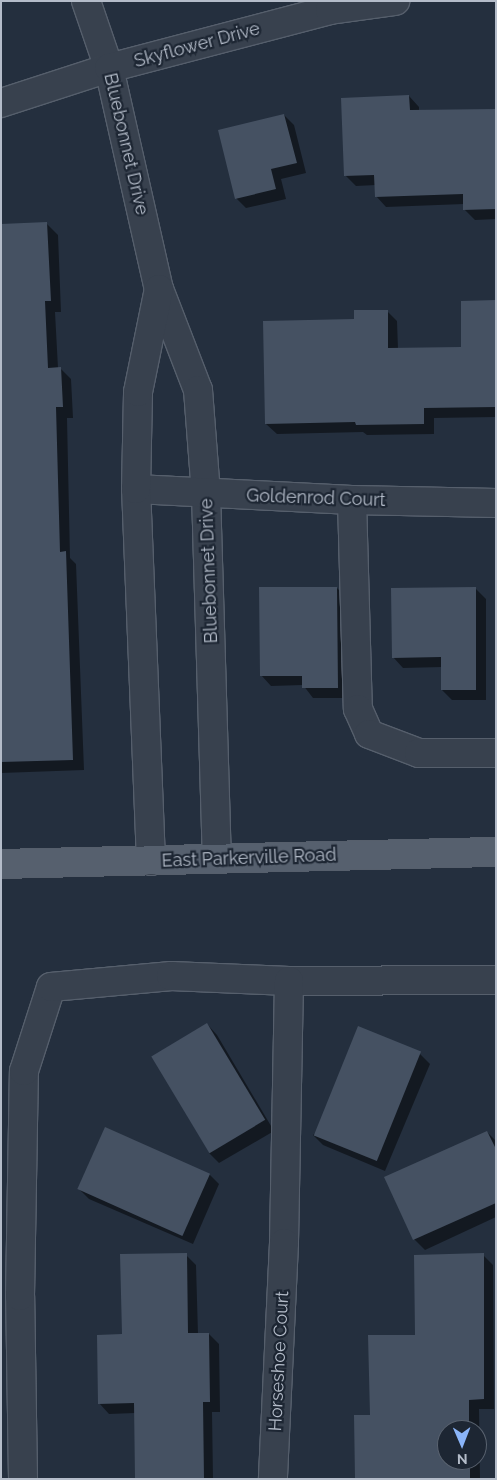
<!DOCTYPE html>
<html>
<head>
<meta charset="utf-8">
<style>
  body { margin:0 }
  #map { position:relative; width:497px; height:1480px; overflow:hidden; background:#242f3e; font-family:Raleway,sans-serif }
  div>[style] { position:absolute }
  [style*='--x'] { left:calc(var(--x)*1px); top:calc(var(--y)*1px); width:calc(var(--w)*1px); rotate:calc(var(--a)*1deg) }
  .shadow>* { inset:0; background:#0007 }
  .building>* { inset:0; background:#455162; transform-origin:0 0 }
  .roads { filter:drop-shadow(1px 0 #565f6c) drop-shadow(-1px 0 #565f6c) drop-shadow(0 1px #565f6c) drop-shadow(0 -1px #565f6c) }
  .minor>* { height:28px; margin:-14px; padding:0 14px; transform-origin:14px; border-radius:14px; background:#38414e }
  .major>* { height:28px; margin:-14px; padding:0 14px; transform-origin:14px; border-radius:14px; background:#56606e }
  span { translate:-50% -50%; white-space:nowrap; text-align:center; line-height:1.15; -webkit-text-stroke:4.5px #1d2633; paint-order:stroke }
  .street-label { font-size:18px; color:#b4bcc9 }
  .frame { position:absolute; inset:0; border:2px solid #b4bcc9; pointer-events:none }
  .north { position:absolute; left:437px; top:1420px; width:50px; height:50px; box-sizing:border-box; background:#1d2633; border:1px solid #59626f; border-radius:50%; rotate:179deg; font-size:14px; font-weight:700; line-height:20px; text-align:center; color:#b4bcc9 }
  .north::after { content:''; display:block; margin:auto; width:18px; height:22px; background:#8ab4f8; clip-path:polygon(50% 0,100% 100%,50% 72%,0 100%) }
</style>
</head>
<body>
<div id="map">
  <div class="shadow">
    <i style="clip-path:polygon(409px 96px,419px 107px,419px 111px,496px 110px,496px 219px,475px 220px,464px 209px,464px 204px,386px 207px,376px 196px,376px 185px,356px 186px,345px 175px)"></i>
    <i style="clip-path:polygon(284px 115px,294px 125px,306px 173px,281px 179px,286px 199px,246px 208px,236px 198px)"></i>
    <i style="clip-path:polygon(47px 224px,58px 235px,61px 312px,55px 312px,58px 368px,60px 368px,71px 379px,73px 418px,67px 418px,70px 558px,76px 564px,84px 770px,1px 773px,1px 226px)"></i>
    <i style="clip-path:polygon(496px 302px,496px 417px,434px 418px,434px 434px,367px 435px,363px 432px,277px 434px,266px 424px,355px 320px,387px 311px,397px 321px,398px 349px,463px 348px)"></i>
    <i style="clip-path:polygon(337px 588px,347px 598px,348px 698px,313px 698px,303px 685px,271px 686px,261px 675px)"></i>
    <i style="clip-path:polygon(476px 589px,486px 599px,486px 700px,452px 700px,442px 690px,442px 667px,403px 668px,393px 657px)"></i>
    <i style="clip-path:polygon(207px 1024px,217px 1035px,274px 1131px,219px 1163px,209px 1153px)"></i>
    <i style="clip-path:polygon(420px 1054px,430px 1064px,385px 1171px,323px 1145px,313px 1135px)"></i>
    <i style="clip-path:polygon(487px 1132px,496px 1141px,496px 1217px,425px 1250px,414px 1239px)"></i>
    <i style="clip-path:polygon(209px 1174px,219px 1184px,193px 1244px,89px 1199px,79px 1189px)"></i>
    <i style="clip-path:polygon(186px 1255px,196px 1265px,198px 1334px,209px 1334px,219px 1344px,220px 1412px,212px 1412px,213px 1479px,136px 1479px,135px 1413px,109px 1414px,99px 1403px,123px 1336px)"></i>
    <i style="clip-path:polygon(evenodd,483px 1255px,493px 1265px,494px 1409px,479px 1409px,480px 1479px,356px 1479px,416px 1336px,483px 1255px,447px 1430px,477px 1430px,477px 1460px,447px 1460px,447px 1430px)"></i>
  </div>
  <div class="building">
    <i style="clip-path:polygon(409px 95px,410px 110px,496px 109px,496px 209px,463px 210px,463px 194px,375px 197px,374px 175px,344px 176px,341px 98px)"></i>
    <i style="clip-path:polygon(284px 114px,297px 163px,271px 169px,276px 189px,235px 199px,218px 130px)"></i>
    <i style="clip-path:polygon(47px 222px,51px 301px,45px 301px,48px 368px,61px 367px,63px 407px,56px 407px,60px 552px,66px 551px,73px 760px,1px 762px,1px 224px)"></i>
    <i style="clip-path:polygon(496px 300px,496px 407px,424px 408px,424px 424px,356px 425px,355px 422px,265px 424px,263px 321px,354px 319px,354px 310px,388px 310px,388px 348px,461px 347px,461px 301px)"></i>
    <i style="clip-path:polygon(259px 587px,337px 587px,338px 688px,302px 688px,302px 676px,260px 676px)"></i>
    <i style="clip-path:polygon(476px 587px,476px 690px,441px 690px,441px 657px,392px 658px,391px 588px)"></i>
    <i style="left:207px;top:1023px;width:113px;height:65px;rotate:59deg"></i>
    <i style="left:358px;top:1026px;width:68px;height:118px;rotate:22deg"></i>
    <i style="left:105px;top:1127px;width:115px;height:68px;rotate:24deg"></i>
    <i style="clip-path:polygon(487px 1131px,496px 1149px,496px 1203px,413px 1240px,384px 1177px)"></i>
    <i style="clip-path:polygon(187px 1253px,188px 1333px,209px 1333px,210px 1402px,203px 1402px,204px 1479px,135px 1479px,134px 1403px,98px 1404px,97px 1335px,122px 1334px,120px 1254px)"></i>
    <i style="clip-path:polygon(484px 1253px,484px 1399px,469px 1400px,469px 1430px,447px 1430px,447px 1460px,470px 1460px,470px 1479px,355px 1479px,354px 1415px,370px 1415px,368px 1335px,415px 1335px,414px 1255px)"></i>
  </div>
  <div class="roads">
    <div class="minor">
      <i style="--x:86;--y:1;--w:71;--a:71.1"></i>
      <i style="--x:109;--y:68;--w:227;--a:77.3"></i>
      <i style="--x:159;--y:289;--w:108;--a:68.9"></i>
      <i style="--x:198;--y:390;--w:103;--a:85.6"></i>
      <i style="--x:206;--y:493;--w:366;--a:88.3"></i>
      <i style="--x:1;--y:103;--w:114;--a:-18"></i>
      <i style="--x:109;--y:68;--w:228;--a:-14.7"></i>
      <i style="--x:330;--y:10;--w:66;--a:-7.9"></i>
      <i style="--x:136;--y:489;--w:216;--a:2.9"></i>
      <i style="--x:352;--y:500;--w:144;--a:1.2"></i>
      <i style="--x:352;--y:500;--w:209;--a:88.4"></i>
      <i style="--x:358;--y:709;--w:27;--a:66"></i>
      <i style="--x:369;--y:734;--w:53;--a:20.8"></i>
      <i style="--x:419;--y:753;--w:77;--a:0"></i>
      <i style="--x:151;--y:861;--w:372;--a:-92.3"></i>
      <i style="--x:136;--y:489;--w:97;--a:-88.8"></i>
      <i style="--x:138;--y:392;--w:105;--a:-78.5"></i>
      <i style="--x:289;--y:981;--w:207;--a:-0.3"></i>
      <i style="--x:23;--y:1479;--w:183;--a:-90.9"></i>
      <i style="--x:20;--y:1296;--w:225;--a:-89"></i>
      <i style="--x:24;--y:1071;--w:88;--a:-72.2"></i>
      <i style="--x:51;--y:987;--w:121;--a:-5.2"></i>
      <i style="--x:171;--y:976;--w:118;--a:2.4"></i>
      <i style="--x:289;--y:981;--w:262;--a:91.1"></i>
      <i style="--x:284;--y:1243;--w:236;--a:92.7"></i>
    </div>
    <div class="major">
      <i style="--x:1;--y:864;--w:495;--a:-1.4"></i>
    </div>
  </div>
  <div class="street-label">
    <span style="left:197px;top:45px;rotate:-15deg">Skyflower Drive</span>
    <span style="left:126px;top:144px;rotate:77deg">Bluebonnet Drive</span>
    <span style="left:316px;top:498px;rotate:2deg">Goldenrod Court</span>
    <span style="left:209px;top:571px;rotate:-92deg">Bluebonnet Drive</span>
    <span style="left:249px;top:858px;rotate:-2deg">East Parkerville Road</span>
    <span style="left:279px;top:1361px;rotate:-87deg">Horseshoe Court</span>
  </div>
  <div class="frame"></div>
  <div class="north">N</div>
</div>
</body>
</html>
